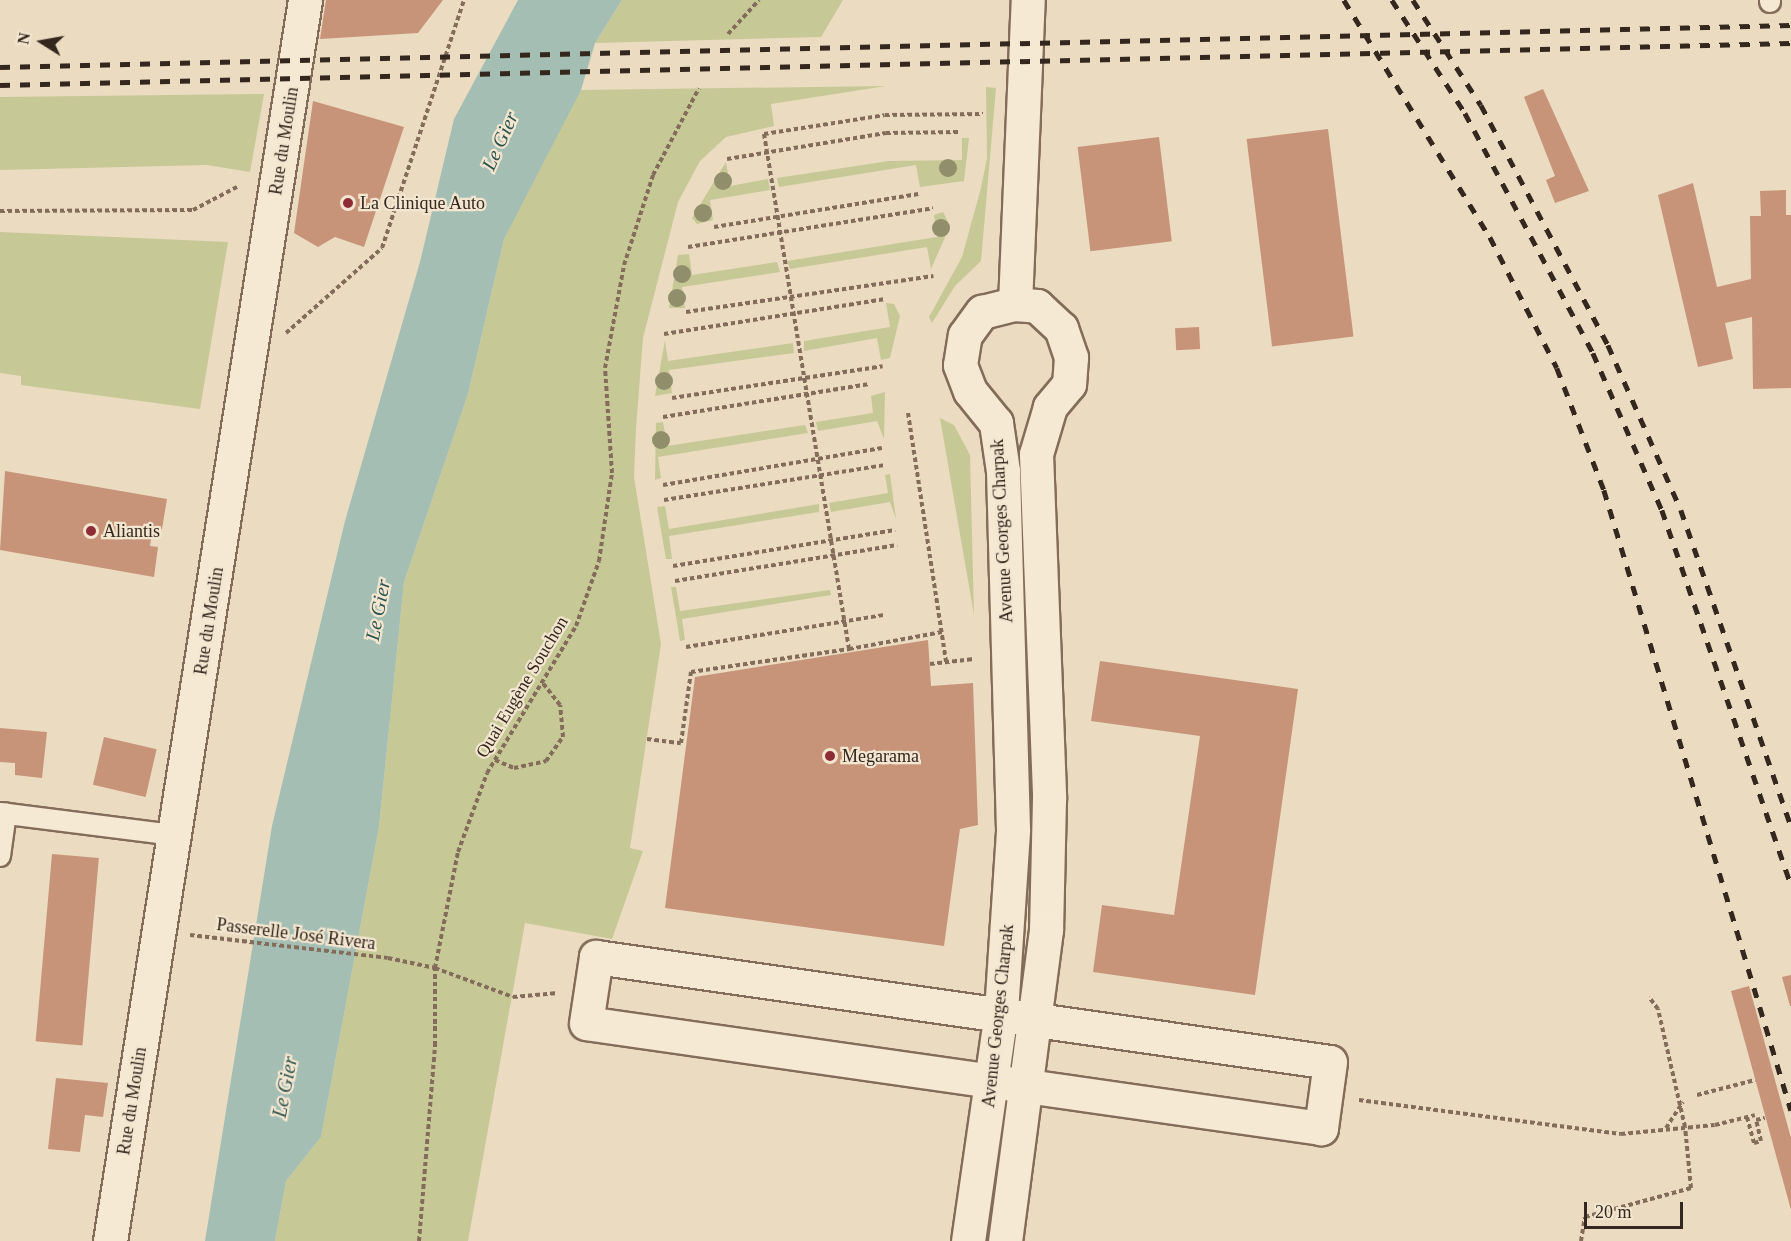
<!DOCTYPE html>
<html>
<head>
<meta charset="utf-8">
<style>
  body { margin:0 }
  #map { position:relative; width:1791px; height:1241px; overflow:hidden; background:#ebdbc1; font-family:"Times New Roman",serif }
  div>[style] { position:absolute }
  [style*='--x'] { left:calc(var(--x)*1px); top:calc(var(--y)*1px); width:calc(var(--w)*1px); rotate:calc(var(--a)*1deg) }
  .green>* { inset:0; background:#c6c896 }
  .water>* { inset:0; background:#a4beb4 }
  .building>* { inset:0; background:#c79479; transform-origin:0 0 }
  .path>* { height:4px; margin-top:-2px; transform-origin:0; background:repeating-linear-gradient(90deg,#836d5a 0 4.5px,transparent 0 7.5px) }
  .roads { filter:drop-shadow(2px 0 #836d5a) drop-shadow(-2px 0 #836d5a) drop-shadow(0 2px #836d5a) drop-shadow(0 -2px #836d5a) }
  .service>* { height:20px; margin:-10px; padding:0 10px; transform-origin:10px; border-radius:10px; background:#f6e9d4 }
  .minor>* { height:33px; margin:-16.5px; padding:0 16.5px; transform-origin:16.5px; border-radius:16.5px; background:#f6e9d4 }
  .rail>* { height:4.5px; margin-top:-2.25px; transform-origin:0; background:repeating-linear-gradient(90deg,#34271d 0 10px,transparent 0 20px) }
  .trees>* { width:18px; height:18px; margin:-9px; border-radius:50%; background:#918e6b }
  .dots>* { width:16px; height:16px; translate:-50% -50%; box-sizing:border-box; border:3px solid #f3e6d0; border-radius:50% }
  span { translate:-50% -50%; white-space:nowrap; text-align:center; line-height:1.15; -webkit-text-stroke:4.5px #f3e6d0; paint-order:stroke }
  .street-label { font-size:18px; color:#34271d }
  .poi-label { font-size:18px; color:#34271d }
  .left { translate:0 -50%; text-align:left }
  .water-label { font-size:20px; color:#2d534e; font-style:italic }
  .north { position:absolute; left:12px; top:12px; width:60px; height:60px; -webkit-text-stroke:4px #f3e6d0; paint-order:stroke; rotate:281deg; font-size:16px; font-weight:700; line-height:24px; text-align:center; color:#34271d }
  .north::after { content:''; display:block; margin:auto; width:21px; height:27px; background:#34271d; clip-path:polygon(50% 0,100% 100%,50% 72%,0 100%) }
  .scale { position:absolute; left:1584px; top:1202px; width:99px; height:27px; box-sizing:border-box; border:3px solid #34271d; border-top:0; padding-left:8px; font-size:18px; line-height:21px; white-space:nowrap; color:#34271d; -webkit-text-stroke:4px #f3e6d0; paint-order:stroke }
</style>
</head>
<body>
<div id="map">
  <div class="green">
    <i style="clip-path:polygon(622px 0,843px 0,821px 37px,595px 43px)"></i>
    <i style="clip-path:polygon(886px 86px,771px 104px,774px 126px,726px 137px,700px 161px,678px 202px,643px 338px,636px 428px,634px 477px,661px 644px,630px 848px,643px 851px,612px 939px,525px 923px,468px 1241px,275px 1241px,286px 1181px,321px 1137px,379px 827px,404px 582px,468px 394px,504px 239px,560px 122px,581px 90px)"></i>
    <i style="clip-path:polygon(986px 87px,996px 88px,981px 261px,955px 286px,932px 323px,929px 317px,962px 257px,981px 188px,987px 158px)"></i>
    <i style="clip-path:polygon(264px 94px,250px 172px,207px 165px,0 170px,0 97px)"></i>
    <i style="clip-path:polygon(962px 138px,969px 138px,964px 181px,920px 187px,916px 165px,779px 187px,777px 178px,889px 161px,962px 160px)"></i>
    <i style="clip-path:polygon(726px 162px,730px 186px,768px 179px,770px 190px,710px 200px,713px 220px,697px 224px,692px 218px)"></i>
    <i style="clip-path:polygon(943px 212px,950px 226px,931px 269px,927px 247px,790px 269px,787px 261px,937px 237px,934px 215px)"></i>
    <i style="clip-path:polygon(0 232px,228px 242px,200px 409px,21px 385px,21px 376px,0 373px)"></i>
    <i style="clip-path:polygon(689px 254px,692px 275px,777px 262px,780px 272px,682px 287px,685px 308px,669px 308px,678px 255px)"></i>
    <i style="clip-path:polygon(886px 303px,894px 304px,900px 316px,890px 358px,881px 360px,877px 338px,804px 351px,804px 341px,890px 327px)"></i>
    <i style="clip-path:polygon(665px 340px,668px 361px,793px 343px,794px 353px,669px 370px,672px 393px,655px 396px)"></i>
    <i style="clip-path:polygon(885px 392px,884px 439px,877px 421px,818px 431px,816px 422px,873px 413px,871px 396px)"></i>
    <i style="clip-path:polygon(940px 418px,954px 425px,970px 455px,974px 615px)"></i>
    <i style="clip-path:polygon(663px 422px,667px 446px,805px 425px,808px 433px,658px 457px,661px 478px,655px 480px,656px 423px)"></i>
    <i style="clip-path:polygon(890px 474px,896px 519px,890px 502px,831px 512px,829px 503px,888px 493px,885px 475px)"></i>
    <i style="clip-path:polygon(819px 504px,819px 512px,669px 536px,672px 559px,666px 559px,657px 507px,665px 506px,669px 529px)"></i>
    <i style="clip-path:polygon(671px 587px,676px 587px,680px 611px,830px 590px,831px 595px,682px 619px,685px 640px,680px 641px)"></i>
  </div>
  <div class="water">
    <i style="clip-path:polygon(518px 0,622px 0,595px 43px,581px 90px,504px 239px,468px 394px,404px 582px,379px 827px,321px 1137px,286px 1181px,275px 1241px,205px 1241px,272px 826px,345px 521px,420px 262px,454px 119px)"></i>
  </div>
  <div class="building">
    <i style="clip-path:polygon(326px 0,443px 0,418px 33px,320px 39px)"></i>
    <i style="clip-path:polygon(1543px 89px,1589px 191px,1555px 203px,1546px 180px,1555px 176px,1524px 97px)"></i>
    <i style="clip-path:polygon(313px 101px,404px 127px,364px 247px,335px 237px,318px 247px,294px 233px)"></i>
    <i style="left:1328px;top:129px;width:209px;height:82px;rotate:83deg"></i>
    <i style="left:1159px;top:137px;width:105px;height:82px;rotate:83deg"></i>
    <i style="clip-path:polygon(1693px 183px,1717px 287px,1751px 279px,1750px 216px,1761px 216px,1760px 191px,1786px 190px,1786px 215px,1791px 215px,1791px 388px,1753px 389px,1752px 317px,1725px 323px,1733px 359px,1698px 367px,1658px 195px)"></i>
    <i style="left:1199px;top:327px;width:22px;height:24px;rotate:87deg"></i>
    <i style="clip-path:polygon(5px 471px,167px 499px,162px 529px,153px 527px,150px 546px,158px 547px,154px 577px,0 550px)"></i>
    <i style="clip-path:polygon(928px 640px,931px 686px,973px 683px,978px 825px,960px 829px,944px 946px,665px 908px,695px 677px)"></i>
    <i style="clip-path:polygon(1100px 661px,1298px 689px,1255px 995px,1093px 972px,1102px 905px,1174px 915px,1200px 736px,1091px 721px)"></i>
    <i style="clip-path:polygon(0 728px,47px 732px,42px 778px,15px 775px,15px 763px,0 762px)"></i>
    <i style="left:104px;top:737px;width:54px;height:49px;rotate:13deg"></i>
    <i style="left:52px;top:854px;width:47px;height:188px;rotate:5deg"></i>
    <i style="clip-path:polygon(1791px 975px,1791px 1006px,1790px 1006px,1782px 977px)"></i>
    <i style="clip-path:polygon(1749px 986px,1791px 1138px,1791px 1210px,1731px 991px)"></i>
    <i style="clip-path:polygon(56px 1078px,108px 1083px,103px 1117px,85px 1115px,80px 1152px,48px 1149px)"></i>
  </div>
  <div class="path">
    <i style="--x:728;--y:34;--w:46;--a:-47.6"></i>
    <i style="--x:727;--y:159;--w:161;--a:-9.3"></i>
    <i style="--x:886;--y:133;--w:75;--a:-0.8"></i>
    <i style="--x:0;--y:211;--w:193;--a:-0.3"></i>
    <i style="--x:193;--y:210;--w:50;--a:-27.6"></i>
    <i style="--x:714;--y:227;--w:207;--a:-9.2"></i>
    <i style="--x:688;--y:247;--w:248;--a:-9"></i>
    <i style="--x:686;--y:312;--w:250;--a:-8.3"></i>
    <i style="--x:286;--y:333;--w:128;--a:-41.5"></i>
    <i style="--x:382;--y:248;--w:261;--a:-71.7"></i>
    <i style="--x:664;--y:334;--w:224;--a:-9"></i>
    <i style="--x:672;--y:398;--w:213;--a:-8.6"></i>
    <i style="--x:908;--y:413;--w:252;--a:81.3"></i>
    <i style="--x:663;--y:417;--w:209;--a:-9.1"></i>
    <i style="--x:663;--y:485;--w:222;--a:-9.6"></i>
    <i style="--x:664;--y:500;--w:223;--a:-9"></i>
    <i style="--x:673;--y:566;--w:225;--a:-9.2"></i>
    <i style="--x:675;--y:581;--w:225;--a:-9.2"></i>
    <i style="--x:942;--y:632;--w:95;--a:169.6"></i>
    <i style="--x:849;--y:649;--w:522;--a:-99.37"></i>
    <i style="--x:764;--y:134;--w:122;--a:-8.9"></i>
    <i style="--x:885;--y:115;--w:98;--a:-0.6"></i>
    <i style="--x:686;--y:647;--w:201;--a:-9.2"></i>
    <i style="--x:930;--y:664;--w:44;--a:-6.5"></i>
    <i style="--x:647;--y:739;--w:34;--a:7"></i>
    <i style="--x:681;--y:743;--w:72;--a:-82"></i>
    <i style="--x:691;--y:672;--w:160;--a:-8.3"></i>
    <i style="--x:495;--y:760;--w:21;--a:23"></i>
    <i style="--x:514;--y:768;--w:33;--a:-12"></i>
    <i style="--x:546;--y:761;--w:29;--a:-55"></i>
    <i style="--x:563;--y:737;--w:32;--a:-95"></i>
    <i style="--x:560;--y:705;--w:29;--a:-128"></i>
    <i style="--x:190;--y:935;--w:199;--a:6.6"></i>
    <i style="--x:388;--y:958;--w:48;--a:12"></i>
    <i style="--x:435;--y:968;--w:83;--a:20.4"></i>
    <i style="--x:513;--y:997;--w:45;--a:-5.1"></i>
    <i style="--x:1697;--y:1095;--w:60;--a:-14.5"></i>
    <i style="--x:1359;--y:1100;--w:264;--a:7.4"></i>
    <i style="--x:1621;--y:1134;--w:94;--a:-5.5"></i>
    <i style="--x:1715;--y:1125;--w:41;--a:-14"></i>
    <i style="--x:1747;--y:1117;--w:27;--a:75"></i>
    <i style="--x:1754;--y:1143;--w:7;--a:-16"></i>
    <i style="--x:1761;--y:1141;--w:22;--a:-103"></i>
    <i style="--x:1756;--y:1120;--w:9;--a:-13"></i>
    <i style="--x:1666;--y:1128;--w:31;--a:-57"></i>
    <i style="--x:419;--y:1241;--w:196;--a:-85.3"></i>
    <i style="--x:435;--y:1046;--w:78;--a:-90"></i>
    <i style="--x:435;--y:968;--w:118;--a:-78.8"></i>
    <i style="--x:458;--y:852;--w:84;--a:-69.8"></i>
    <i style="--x:487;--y:773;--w:172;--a:-58.8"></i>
    <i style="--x:576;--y:626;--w:69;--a:-70.5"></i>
    <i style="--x:599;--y:561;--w:89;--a:-81.6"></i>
    <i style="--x:612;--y:473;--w:105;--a:-93.8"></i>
    <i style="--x:605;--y:368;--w:105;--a:-79.5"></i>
    <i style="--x:624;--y:265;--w:95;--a:-72.1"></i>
    <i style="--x:653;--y:175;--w:98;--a:-62.1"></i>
    <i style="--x:1581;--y:1241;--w:24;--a:-81"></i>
    <i style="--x:1585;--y:1217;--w:110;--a:-15.3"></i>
    <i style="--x:1691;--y:1188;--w:61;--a:-95.6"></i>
    <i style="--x:1685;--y:1127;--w:121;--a:-102.9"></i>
    <i style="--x:1658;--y:1009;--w:15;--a:-127"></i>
  </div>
  <div class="roads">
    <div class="service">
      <i style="--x:1770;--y:0;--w:2;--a:90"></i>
      <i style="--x:0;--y:813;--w:176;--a:7.2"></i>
      <i style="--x:0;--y:856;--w:43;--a:-82.1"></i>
    </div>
    <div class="minor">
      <i style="--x:1015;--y:304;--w:304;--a:-87.6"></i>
      <i style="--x:596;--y:957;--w:741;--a:8.14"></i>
      <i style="--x:1330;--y:1062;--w:67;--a:97.8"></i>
      <i style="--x:1321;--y:1128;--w:742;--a:-171.87"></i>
      <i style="--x:586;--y:1023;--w:67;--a:-81.4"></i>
      <i style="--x:110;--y:1241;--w:1256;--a:-81.07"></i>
      <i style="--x:968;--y:1241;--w:231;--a:-81.8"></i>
      <i style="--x:1001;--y:1012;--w:183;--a:-86.2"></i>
      <i style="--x:1013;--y:829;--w:358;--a:-91.6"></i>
      <i style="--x:1003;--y:471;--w:49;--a:-98.3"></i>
      <i style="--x:996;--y:423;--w:41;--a:-129.1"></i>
      <i style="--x:970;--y:391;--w:28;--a:-111"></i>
      <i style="--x:960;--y:365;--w:30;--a:-81"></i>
      <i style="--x:965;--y:335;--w:29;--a:-54"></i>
      <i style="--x:982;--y:312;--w:34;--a:-14"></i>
      <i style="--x:1015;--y:304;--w:22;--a:5"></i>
      <i style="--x:1037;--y:306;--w:33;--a:43"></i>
      <i style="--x:1061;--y:328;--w:31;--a:71"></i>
      <i style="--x:1071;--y:357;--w:27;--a:94"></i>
      <i style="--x:1069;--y:384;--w:30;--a:130"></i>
      <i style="--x:1050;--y:407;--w:49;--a:106.6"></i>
      <i style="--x:1036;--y:454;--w:345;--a:87.8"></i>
      <i style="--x:1049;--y:799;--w:131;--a:91.3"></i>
      <i style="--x:1046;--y:930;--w:314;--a:97.5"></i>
    </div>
  </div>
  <div class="rail">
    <i style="--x:1344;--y:0;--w:278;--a:58.4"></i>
    <i style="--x:1490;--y:237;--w:147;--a:62.9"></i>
    <i style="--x:1557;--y:368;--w:131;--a:68.9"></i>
    <i style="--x:1604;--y:490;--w:648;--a:73.22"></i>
    <i style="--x:1392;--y:0;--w:135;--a:57.1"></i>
    <i style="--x:1465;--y:113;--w:272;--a:61.9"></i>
    <i style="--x:1593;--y:353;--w:171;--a:66.3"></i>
    <i style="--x:1662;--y:510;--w:396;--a:71"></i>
    <i style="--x:1413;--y:0;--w:125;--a:57.1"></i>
    <i style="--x:1481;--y:105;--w:272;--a:62.1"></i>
    <i style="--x:1608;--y:345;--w:180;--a:66.1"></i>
    <i style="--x:1681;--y:510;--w:334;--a:70.8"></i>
    <i style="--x:0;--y:67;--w:1791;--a:-1.34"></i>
    <i style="--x:0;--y:85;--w:1791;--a:-1.34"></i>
  </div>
  <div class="trees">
    <i style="left:948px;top:168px"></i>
    <i style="left:723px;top:181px"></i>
    <i style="left:703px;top:213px"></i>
    <i style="left:941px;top:228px"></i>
    <i style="left:682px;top:274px"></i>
    <i style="left:677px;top:298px"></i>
    <i style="left:664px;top:381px"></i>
    <i style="left:661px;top:440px"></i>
  </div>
  <div class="dots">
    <i style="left:348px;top:203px;background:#8f2d36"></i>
    <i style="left:91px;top:531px;background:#8f2d36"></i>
    <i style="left:830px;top:756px;background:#8f2d36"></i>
  </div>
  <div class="street-label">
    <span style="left:284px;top:141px;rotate:-81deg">Rue du Moulin</span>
    <span style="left:1002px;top:531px;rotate:-93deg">Avenue Georges Charpak</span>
    <span style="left:209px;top:621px;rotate:-81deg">Rue du Moulin</span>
    <span style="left:522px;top:687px;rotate:-59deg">Quai Eugène Souchon</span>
    <span style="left:296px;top:934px;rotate:7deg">Passerelle José Rivera</span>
    <span style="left:998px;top:1016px;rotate:-84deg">Avenue Georges Charpak</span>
    <span style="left:132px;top:1101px;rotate:-81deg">Rue du Moulin</span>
  </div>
  <div class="poi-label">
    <span class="left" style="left:360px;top:203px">La Clinique Auto</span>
    <span class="left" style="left:103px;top:531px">Aliantis</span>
    <span class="left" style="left:842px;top:756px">Megarama</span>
  </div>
  <div class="water-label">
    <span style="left:500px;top:141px;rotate:-66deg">Le Gier</span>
    <span style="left:378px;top:610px;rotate:-79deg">Le Gier</span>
    <span style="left:285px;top:1087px;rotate:-79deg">Le Gier</span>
  </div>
  <div class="north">N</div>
  <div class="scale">20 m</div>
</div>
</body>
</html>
